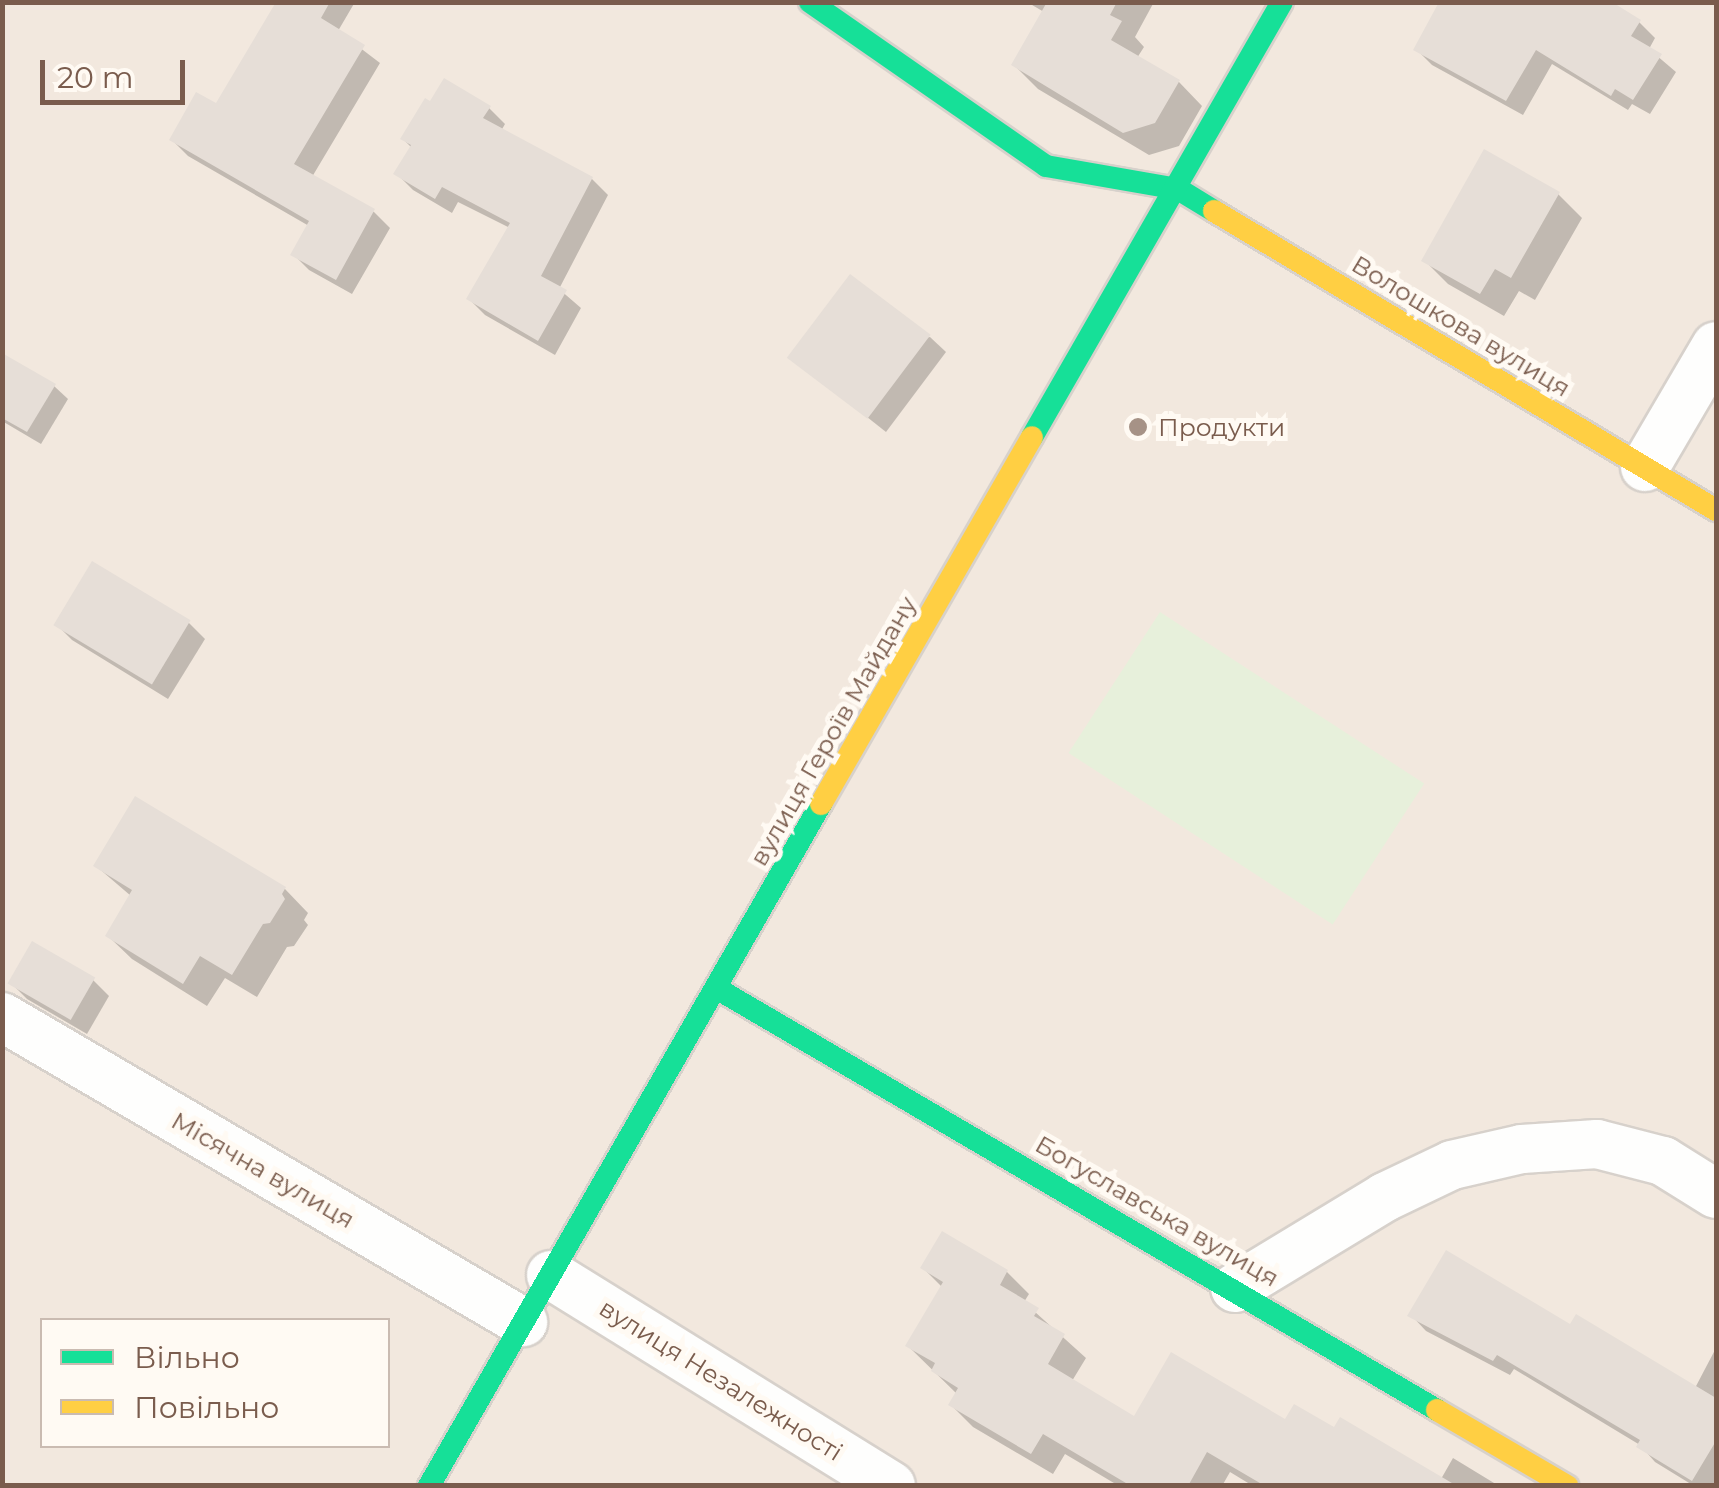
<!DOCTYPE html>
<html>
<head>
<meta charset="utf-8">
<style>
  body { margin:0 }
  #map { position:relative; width:1719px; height:1488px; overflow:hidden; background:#f9f5f0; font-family:Montserrat,sans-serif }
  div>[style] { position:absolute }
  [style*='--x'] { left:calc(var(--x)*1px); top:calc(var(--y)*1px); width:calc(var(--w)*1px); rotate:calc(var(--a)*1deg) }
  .residential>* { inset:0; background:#f2e8de }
  .green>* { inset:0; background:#e7f0db; transform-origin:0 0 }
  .shadow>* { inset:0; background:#0003 }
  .building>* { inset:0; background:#e6ded7; transform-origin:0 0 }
  .roads { filter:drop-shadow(2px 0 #d7d1cb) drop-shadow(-2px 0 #d7d1cb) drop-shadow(0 2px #d7d1cb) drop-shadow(0 -2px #d7d1cb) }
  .street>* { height:48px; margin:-24px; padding:0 24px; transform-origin:24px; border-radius:24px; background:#fefefd }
  .fast>* { height:22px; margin:-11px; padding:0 11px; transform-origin:11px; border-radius:11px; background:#16e098 }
  .slow>* { height:22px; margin:-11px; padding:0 11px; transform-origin:11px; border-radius:11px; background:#ffcf43 }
  .dots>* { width:28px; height:28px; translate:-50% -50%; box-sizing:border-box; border:5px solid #fffaf3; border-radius:50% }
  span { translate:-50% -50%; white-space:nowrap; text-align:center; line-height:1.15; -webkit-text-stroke:10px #fffaf3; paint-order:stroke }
  .street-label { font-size:25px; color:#7a5c4d }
  .poi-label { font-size:25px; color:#7a5c4d }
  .left { translate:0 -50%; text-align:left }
  .frame { position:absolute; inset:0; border:5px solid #7a5c4d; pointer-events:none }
  .legend { position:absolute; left:40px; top:1318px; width:350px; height:130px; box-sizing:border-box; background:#fffaf3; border:2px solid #cabbb1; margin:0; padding:12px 18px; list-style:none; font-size:30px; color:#7a5c4d }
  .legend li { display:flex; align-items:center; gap:20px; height:50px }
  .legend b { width:50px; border:2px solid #cabbb1 }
  .scale { position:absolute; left:40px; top:60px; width:145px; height:45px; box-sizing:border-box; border:5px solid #7a5c4d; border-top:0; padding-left:12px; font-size:30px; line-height:35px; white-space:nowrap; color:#7a5c4d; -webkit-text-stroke:8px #fffaf3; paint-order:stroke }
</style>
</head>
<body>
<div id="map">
  <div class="residential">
    <i style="clip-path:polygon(evenodd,3px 3px,1716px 3px,1716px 1485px,3px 1486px,3px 3px,42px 1320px,388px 1320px,388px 1446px,42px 1446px,42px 1320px)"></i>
  </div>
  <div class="green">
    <i style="left:1160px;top:612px;width:315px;height:168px;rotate:33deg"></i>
  </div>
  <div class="shadow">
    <i style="clip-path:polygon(279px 2px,355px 2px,338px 31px,380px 63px,312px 177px,374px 212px,390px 228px,352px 294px,309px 270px,293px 254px,309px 226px,188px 156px,172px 140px,217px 106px)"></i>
    <i style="clip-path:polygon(1027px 2px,1154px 2px,1135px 37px,1144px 47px,1137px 58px,1179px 82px,1202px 106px,1179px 146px,1149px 155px,1038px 89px,1014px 65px,1044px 12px)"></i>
    <i style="clip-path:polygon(1639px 22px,1655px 38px,1649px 49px,1676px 72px,1650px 114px,1632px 104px,1628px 110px,1552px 64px,1523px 115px,1432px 65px,1416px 49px)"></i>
    <i style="clip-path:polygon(489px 108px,505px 124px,501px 131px,592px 179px,608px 195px,559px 289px,581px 308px,555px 355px,485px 315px,469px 299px,510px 228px,458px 202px,452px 213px,413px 190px,397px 174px,412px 148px,403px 139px)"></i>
    <i style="clip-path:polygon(1558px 194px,1582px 218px,1535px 300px,1519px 291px,1504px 316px,1448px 284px,1424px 260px)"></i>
    <i style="clip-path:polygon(930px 337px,946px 352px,886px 432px,791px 357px)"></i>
    <i style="clip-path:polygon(2px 356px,54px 386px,68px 399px,41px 444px,2px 421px)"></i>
    <i style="clip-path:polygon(93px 564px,189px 623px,205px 639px,168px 699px,72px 640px,56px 624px)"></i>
    <i style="clip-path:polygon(136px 799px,285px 889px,308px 913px,304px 920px,308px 925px,294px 946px,287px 947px,257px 997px,225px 978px,207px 1006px,132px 959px,108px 936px,131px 896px,96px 866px)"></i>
    <i style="clip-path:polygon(93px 980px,109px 996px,87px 1034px,27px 999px,11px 983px)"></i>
    <i style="clip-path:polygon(923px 1268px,1007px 1272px,1029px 1294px,1024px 1302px,1086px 1358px,1072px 1381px,1135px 1419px,1286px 1423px,1335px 1430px,1441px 1479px,1453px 1458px,1499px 1486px,1253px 1486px,1230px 1472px,1222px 1486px,1119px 1486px,1065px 1454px,1053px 1474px,973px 1427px,951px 1405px,957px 1394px,908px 1346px,942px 1287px)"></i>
    <i style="clip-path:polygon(1411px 1315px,1571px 1327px,1695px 1388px,1716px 1348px,1716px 1483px,1694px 1486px,1655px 1462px,1640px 1445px,1514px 1369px,1510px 1375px,1426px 1331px)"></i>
  </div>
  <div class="building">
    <i style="clip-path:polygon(276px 2px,330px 2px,321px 18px,365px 45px,294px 164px,375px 209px,336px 280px,290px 255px,309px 221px,169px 140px,196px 92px,216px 103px)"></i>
    <i style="clip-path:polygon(1047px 2px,1117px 2px,1110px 15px,1122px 21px,1111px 40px,1180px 80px,1155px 123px,1123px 133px,1011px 65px)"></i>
    <i style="clip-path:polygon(1439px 2px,1612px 2px,1641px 20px,1631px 36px,1662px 54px,1633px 100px,1615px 89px,1611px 96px,1536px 50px,1506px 101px,1413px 50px)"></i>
    <i style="clip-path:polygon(444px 78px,491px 106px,483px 118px,593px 177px,541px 276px,567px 290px,538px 341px,466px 299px,510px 223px,442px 187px,435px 199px,393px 174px,411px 145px,400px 139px,425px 98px,430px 101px)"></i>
    <i style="clip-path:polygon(1484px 149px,1560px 192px,1511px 278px,1495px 269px,1480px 294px,1421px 261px)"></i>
    <i style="left:850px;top:274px;width:101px;height:105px;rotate:37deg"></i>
    <i style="clip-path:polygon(2px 353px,56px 384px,27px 432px,2px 418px)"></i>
    <i style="left:92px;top:561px;width:115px;height:75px;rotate:31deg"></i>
    <i style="clip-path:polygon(135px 796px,286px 887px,282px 894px,285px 899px,270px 923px,263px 924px,232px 975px,200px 956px,183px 984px,105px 936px,132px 890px,93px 866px)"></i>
    <i style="left:32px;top:941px;width:73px;height:49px;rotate:30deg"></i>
    <i style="clip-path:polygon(942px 1231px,1008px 1270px,1000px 1285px,1039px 1308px,1034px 1316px,1065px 1334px,1048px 1364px,1134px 1416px,1171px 1352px,1285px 1419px,1294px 1404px,1334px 1427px,1340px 1417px,1457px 1486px,1265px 1486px,1207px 1452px,1188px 1486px,1131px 1486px,1043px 1434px,1031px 1454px,948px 1405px,958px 1388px,931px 1371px,935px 1363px,905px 1346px,943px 1282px,920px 1268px)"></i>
    <i style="clip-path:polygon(1446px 1250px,1570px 1324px,1576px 1314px,1716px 1398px,1716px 1441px,1692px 1481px,1636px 1447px,1640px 1440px,1497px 1355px,1493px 1361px,1407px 1316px)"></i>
  </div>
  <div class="roads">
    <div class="street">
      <i style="--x:1645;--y:467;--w:140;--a:-59.6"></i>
      <i style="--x:2;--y:1017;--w:604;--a:30.35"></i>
      <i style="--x:551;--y:1275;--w:400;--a:31.8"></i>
      <i style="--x:1235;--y:1288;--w:175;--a:-31.2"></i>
      <i style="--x:1385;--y:1197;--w:74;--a:-25.5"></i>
      <i style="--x:1452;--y:1165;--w:72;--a:-12.9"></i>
      <i style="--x:1522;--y:1149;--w:75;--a:-3.8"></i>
      <i style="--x:1597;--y:1144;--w:68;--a:14.4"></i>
      <i style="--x:1663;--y:1161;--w:62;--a:31.9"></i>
    </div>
    <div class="fast">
      <i style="--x:810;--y:2;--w:287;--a:34.8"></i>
      <i style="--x:1046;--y:166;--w:134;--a:9.9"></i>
      <i style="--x:1178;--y:189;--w:42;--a:31.4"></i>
      <i style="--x:1032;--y:437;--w:502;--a:-60.11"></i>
      <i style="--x:716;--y:988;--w:835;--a:30.34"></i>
      <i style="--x:429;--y:1486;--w:787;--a:-60.11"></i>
    </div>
    <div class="slow">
      <i style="--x:1214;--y:211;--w:584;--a:30.78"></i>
      <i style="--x:821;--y:804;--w:423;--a:-60.1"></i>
      <i style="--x:1437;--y:1410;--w:151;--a:30.3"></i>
    </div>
  </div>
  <div class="dots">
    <i style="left:1138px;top:427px;background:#a69286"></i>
  </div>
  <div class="street-label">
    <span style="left:1461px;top:326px;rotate:31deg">Волошкова вулиця</span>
    <span style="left:833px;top:731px;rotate:-60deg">вулиця Героїв Майдану</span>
    <span style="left:263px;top:1170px;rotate:30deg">Місячна вулиця</span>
    <span style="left:1157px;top:1211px;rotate:30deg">Богуславська вулиця</span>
    <span style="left:721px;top:1380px;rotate:32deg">вулиця Незалежності</span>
  </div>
  <div class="poi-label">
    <span class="left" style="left:1158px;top:427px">Продукти</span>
  </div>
  <div class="frame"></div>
  <ul class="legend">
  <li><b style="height:12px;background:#16e098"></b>Вільно</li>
  <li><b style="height:12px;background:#ffcf43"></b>Повільно</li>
  </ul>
  <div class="scale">20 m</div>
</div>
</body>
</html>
